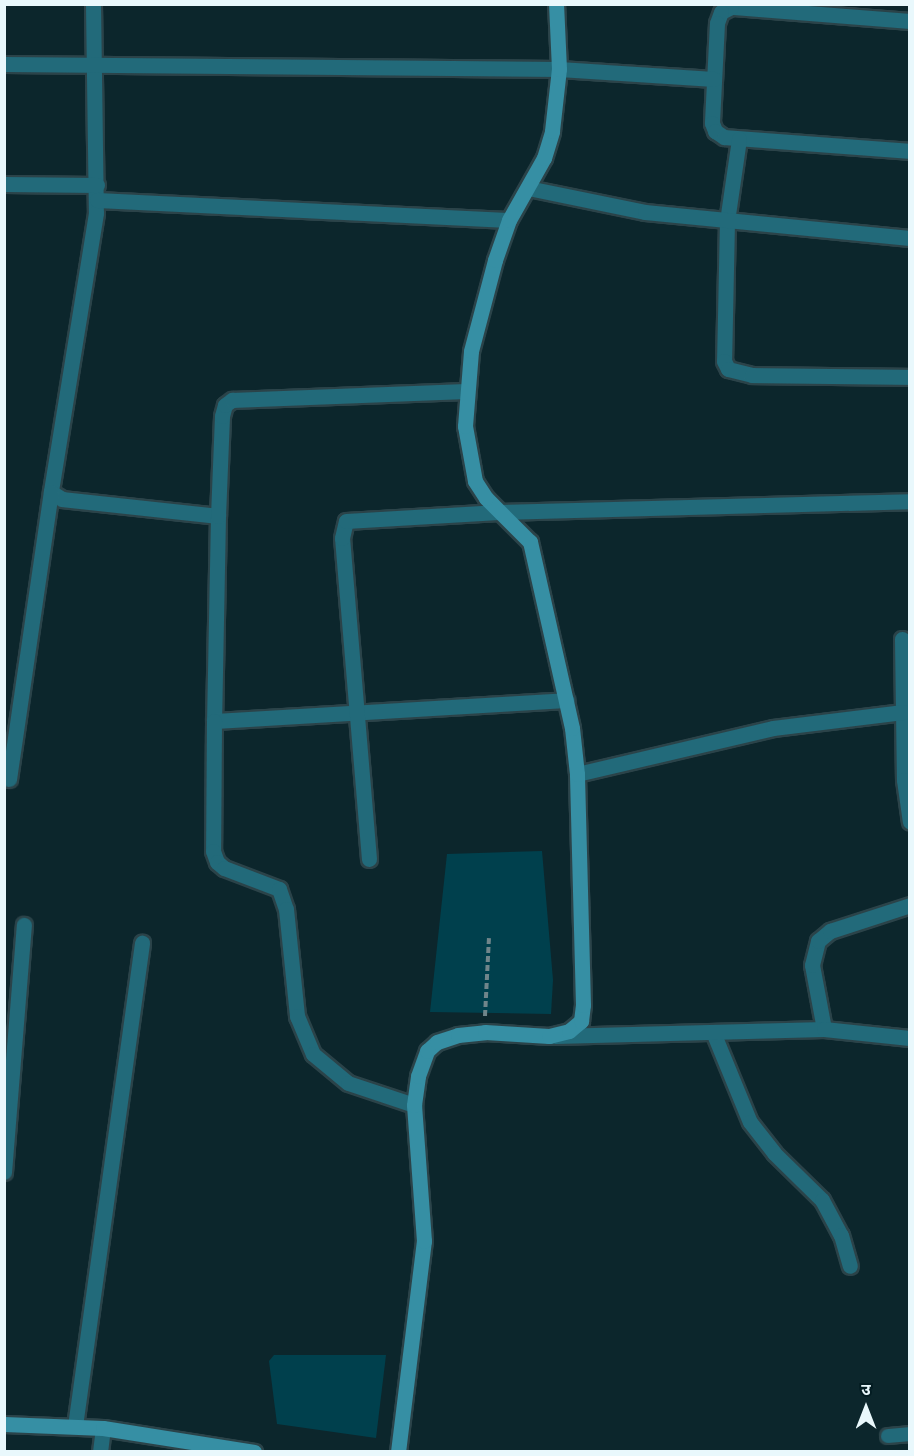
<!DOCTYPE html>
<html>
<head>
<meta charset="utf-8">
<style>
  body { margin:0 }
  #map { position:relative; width:914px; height:1456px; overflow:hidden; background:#0c262c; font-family:Figtree,"Noto Sans Devanagari",sans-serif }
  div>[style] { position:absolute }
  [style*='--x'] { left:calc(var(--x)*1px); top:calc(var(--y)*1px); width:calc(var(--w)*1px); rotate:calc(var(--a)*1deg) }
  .building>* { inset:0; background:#00404d }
  .path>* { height:4px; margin-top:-2px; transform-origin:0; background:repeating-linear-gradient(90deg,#70858a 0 6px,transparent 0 9px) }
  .roads { filter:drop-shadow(2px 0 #2b4349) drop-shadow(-2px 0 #2b4349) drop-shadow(0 2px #2b4349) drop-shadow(0 -2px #2b4349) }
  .lane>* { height:14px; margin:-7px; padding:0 7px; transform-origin:7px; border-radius:7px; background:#226a7a }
  .street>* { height:15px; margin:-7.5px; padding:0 7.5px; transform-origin:7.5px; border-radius:7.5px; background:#226a7a }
  .secondary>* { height:15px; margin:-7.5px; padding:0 7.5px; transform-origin:7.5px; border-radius:7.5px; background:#368fa4 }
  span { translate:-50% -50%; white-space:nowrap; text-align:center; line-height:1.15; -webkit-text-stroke:4.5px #031c22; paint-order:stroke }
  .frame { position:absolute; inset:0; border:6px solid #e9f8fc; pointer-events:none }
  .north { position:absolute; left:836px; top:1378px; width:60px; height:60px; -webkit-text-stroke:4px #031c22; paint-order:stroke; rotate:0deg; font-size:16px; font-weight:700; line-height:24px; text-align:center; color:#e9f8fc }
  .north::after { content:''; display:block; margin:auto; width:21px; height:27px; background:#e9f8fc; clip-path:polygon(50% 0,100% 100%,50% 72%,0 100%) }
</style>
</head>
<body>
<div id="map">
  <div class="building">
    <i style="clip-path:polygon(542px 851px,553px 980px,551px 1014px,430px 1012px,447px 854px)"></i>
    <i style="clip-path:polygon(274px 1355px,386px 1355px,376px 1438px,277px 1424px,269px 1361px)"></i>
  </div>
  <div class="path">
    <i style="--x:485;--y:1016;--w:78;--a:-87.1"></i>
  </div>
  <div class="roads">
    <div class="lane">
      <i style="--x:888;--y:1436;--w:22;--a:-5"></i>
    </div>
    <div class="street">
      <i style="--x:93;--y:4;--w:209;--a:89.2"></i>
      <i style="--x:96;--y:213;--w:283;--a:99.2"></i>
      <i style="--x:51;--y:492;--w:13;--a:32"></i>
      <i style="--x:62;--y:499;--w:157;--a:6.2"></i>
      <i style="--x:218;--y:516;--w:205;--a:91.1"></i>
      <i style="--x:214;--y:721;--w:353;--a:-3.4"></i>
      <i style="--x:910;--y:21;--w:180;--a:-175.5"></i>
      <i style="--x:731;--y:7;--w:11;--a:153"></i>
      <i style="--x:721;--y:12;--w:12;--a:110"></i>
      <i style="--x:717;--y:23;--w:100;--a:92.9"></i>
      <i style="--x:712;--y:123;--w:9;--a:69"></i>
      <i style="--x:715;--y:131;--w:11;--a:34"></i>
      <i style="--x:724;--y:137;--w:187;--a:4.3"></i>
      <i style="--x:4;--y:64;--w:555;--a:0.52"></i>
      <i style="--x:559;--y:69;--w:155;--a:3.7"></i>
      <i style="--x:739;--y:139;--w:83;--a:98.3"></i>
      <i style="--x:727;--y:221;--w:140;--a:91.2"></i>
      <i style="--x:724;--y:361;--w:9;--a:63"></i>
      <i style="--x:728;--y:369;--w:25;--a:14"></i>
      <i style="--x:752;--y:375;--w:158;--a:0.7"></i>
      <i style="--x:4;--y:184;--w:93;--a:0.6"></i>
      <i style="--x:528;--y:188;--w:119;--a:11.6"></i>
      <i style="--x:645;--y:212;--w:266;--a:5.6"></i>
      <i style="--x:97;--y:200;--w:412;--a:2.8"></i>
      <i style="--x:218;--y:516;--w:100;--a:-87.7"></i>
      <i style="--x:222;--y:416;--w:11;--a:-75"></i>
      <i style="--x:225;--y:405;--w:9;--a:-36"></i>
      <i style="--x:232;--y:400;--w:233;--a:-2.2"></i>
      <i style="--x:902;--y:639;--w:141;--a:89.2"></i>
      <i style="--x:904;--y:780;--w:42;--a:81.9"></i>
      <i style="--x:214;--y:721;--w:130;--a:90.4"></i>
      <i style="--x:213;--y:851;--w:12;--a:70"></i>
      <i style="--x:217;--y:862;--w:9;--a:41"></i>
      <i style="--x:224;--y:868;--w:59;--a:20.9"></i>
      <i style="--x:279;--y:889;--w:21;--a:71"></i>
      <i style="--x:286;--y:909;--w:108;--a:84.1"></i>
      <i style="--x:297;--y:1016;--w:41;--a:67.2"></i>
      <i style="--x:313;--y:1054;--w:45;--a:39.6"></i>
      <i style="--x:348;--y:1083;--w:70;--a:18.4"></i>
      <i style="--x:577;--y:774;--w:201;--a:-13.2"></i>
      <i style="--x:773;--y:728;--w:131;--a:-7"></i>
      <i style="--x:9;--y:779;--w:290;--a:-81.7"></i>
      <i style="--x:369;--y:859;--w:322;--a:-94.8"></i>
      <i style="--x:342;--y:538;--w:17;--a:-77"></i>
      <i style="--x:346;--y:521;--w:153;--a:-3.4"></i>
      <i style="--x:499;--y:512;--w:411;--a:-1.5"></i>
      <i style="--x:824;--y:1029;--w:65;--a:-100.6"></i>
      <i style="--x:812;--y:965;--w:25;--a:-76"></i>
      <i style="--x:818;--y:941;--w:16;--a:-40"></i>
      <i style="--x:830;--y:931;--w:84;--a:-18"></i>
      <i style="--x:713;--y:1032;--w:97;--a:67.7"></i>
      <i style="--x:750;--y:1122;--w:39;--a:52"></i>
      <i style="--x:774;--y:1153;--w:67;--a:44.4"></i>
      <i style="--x:822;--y:1200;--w:40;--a:62"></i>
      <i style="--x:841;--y:1235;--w:32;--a:74"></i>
      <i style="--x:555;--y:1036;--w:269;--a:-1.5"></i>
      <i style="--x:824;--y:1029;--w:86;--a:6"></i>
      <i style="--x:4;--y:1172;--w:248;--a:-85.4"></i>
      <i style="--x:75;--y:1426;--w:488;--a:-82.1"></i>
      <i style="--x:100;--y:1452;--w:24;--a:-83"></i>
    </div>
    <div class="secondary">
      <i style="--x:4;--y:1424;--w:99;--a:2.3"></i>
      <i style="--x:103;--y:1428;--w:153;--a:9"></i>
      <i style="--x:398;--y:1452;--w:213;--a:-83"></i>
      <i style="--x:424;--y:1241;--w:136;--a:-94.2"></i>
      <i style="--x:414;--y:1105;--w:29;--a:-82"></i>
      <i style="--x:418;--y:1076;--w:27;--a:-70"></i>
      <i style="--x:427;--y:1051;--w:13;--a:-42"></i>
      <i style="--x:437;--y:1042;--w:22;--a:-18"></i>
      <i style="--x:458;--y:1035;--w:27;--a:-6"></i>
      <i style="--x:485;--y:1032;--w:64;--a:3.6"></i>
      <i style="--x:549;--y:1036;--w:21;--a:-14"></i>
      <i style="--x:569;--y:1031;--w:16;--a:-40"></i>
      <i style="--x:581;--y:1021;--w:16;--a:-83"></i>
      <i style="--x:583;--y:1005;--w:231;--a:-91.5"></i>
      <i style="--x:577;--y:774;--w:46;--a:-96.2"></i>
      <i style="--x:572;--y:728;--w:191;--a:-102.7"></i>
      <i style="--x:530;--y:542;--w:62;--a:-135"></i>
      <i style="--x:486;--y:498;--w:20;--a:-123"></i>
      <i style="--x:475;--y:481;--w:56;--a:-100.3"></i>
      <i style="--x:465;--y:426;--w:75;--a:-85.4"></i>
      <i style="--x:471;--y:351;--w:94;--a:-75.2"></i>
      <i style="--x:495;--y:260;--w:42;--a:-70.7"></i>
      <i style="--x:509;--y:220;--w:71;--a:-60.6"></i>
      <i style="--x:544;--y:158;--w:28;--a:-73"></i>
      <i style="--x:552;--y:131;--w:62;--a:-83.6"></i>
      <i style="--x:559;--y:69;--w:65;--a:-92.6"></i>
    </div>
  </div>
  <div class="frame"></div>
  <div class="north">उ</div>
</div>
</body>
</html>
